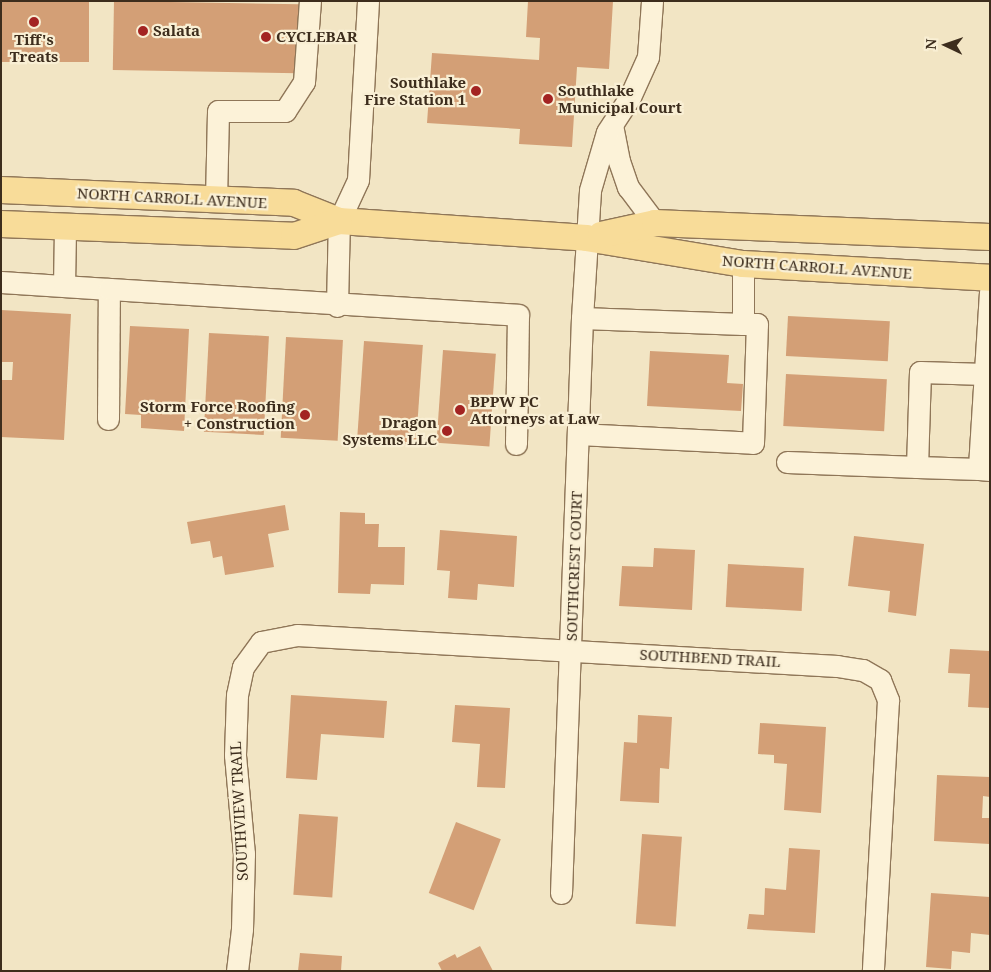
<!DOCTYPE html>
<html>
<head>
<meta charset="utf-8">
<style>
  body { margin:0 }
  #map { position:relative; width:991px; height:972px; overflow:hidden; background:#f2e5c4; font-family:"Noto Serif",serif }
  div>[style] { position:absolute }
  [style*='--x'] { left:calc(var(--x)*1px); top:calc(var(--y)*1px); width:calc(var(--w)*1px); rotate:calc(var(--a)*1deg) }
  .building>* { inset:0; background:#d39f76; transform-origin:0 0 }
  .roads { filter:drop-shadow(1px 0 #8f7658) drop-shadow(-1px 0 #8f7658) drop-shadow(0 1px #8f7658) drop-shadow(0 -1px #8f7658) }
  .minor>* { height:21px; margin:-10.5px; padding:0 10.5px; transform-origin:10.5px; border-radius:10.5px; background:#fcf2d8 }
  .major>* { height:26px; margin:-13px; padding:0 13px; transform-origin:13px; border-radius:13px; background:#f8dc99 }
  .dots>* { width:14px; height:14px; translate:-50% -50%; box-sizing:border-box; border:2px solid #f9efd4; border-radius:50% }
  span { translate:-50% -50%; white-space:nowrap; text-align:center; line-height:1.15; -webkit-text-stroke:4.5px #f9efd4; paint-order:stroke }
  .poi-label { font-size:15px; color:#3d2d1d; font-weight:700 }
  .left { translate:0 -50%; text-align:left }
  .right { translate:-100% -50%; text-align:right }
  .street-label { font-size:15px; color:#3d2d1d }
  .frame { position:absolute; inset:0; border:2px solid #3d2d1d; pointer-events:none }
  .north { position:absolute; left:921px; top:20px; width:50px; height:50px; -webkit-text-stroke:4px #f9efd4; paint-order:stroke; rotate:273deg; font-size:14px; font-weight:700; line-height:20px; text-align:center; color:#3d2d1d }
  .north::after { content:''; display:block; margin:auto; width:18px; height:22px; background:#3d2d1d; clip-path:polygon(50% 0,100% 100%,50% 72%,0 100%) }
</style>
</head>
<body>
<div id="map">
  <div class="building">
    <i style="left:1px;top:1px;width:88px;height:61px"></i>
    <i style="left:114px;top:1px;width:185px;height:69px;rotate:1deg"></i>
    <i style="clip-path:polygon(528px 1px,613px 1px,609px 69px,577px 67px,572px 147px,519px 144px,520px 129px,427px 123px,432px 53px,539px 60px,540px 38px,526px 37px)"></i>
    <i style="clip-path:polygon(1px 310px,71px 314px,64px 440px,1px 437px,1px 380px,12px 380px,13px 362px,1px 362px)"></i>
    <i style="left:788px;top:316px;width:102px;height:40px;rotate:3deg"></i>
    <i style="clip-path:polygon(130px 326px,189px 329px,184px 431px,141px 428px,141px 415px,125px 414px)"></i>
    <i style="left:209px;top:333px;width:60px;height:99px;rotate:3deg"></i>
    <i style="left:286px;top:337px;width:57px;height:101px;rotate:3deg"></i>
    <i style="left:364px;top:341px;width:59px;height:100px;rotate:4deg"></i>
    <i style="left:443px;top:350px;width:53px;height:93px;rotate:4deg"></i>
    <i style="clip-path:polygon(650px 351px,729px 355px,727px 383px,743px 384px,741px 411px,647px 406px)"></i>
    <i style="left:786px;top:374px;width:101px;height:52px;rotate:3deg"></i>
    <i style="clip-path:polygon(285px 505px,289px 530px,268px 534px,274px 567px,225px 575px,222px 556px,213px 558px,210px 541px,191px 544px,187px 522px)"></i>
    <i style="clip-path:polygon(340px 512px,365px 513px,365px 524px,379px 524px,378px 547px,405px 547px,404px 585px,371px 584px,370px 594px,338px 593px)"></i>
    <i style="clip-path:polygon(440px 530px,517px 536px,514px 587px,478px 584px,477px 600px,448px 598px,450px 571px,437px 570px)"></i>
    <i style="clip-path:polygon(854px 536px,924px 544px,916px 616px,888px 612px,890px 591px,848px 586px)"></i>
    <i style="clip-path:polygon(654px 548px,695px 550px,692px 610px,619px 606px,622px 566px,653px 567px)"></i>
    <i style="left:728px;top:564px;width:76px;height:43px;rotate:3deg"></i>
    <i style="clip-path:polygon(950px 649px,990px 651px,990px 708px,968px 707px,970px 674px,948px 673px)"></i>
    <i style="clip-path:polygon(291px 695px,387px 701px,384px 738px,321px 734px,317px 780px,286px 778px)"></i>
    <i style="clip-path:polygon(455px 705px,510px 708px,505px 788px,477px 787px,480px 744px,452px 742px)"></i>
    <i style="clip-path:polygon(638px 715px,672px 717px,669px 769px,660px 768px,659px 803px,620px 801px,624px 742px,637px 743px)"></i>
    <i style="clip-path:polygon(760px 723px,826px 727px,821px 813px,784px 810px,787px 764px,774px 763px,774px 755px,758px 754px)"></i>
    <i style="clip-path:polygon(937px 775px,990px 777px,990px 797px,983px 796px,982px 818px,990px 818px,990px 844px,934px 841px)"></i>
    <i style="left:299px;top:814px;width:39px;height:81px;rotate:4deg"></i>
    <i style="left:456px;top:822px;width:48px;height:76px;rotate:21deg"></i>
    <i style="left:642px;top:834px;width:40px;height:90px;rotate:4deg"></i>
    <i style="clip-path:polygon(789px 848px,820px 850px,815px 933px,747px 929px,749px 914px,764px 915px,765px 888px,786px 890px)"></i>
    <i style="clip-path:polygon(931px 893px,990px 897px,990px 935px,971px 933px,970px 953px,952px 951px,951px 969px,926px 967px)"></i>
    <i style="clip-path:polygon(480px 946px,493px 971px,442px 971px,438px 963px,455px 954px,457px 958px)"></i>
    <i style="clip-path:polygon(300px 953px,342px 956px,341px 971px,298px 971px)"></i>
  </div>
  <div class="roads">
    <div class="minor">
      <i style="--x:612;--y:125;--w:37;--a:79"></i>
      <i style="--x:619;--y:161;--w:28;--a:71"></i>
      <i style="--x:628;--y:187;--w:45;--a:53.1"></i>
      <i style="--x:216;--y:200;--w:89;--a:-88.7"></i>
      <i style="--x:218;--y:111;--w:67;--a:0"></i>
      <i style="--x:285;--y:111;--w:35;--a:-57"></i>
      <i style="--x:304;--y:82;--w:81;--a:-85.8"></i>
      <i style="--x:1;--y:282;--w:108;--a:3.7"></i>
      <i style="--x:64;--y:286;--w:59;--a:-89"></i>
      <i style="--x:990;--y:292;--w:177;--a:93.6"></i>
      <i style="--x:979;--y:469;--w:11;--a:5"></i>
      <i style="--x:337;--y:306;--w:85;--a:-88.7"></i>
      <i style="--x:339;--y:221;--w:45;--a:-65.1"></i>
      <i style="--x:358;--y:180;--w:179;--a:-86.8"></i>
      <i style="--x:582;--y:318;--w:161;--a:2.1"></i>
      <i style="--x:743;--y:324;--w:60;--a:-90"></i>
      <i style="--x:108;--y:419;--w:130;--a:-89.6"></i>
      <i style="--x:109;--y:289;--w:410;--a:3.6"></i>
      <i style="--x:518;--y:315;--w:129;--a:90.9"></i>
      <i style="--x:578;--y:434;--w:175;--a:2.9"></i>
      <i style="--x:753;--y:443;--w:119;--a:-88.1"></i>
      <i style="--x:757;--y:324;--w:14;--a:180"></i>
      <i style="--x:787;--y:462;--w:130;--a:2.2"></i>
      <i style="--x:917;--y:467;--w:95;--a:-88.2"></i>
      <i style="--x:920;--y:372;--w:65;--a:1.8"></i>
      <i style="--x:917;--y:467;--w:62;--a:1.8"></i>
      <i style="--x:561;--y:893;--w:575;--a:-87.91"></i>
      <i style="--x:582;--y:318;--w:128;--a:-86.4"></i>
      <i style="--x:590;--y:190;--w:60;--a:-73.7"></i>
      <i style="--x:607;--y:132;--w:42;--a:-56.7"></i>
      <i style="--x:630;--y:97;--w:44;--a:-65.8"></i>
      <i style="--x:648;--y:57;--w:56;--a:-85.9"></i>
      <i style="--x:237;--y:971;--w:42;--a:-83.2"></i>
      <i style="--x:242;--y:929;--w:75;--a:-88.5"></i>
      <i style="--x:244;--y:854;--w:99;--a:-95.2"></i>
      <i style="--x:235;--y:755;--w:60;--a:-88.1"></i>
      <i style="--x:237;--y:695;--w:29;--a:-78"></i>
      <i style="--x:243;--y:667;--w:31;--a:-54"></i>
      <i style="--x:261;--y:642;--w:37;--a:-11"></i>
      <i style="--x:297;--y:635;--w:541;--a:3.29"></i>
      <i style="--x:837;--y:666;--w:26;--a:9"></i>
      <i style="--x:863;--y:670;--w:20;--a:30"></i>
      <i style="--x:880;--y:680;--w:22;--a:68"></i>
      <i style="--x:888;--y:700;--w:271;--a:93.2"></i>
    </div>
    <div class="major">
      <i style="--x:1;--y:190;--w:293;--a:2.5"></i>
      <i style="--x:294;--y:203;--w:48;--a:21.8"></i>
      <i style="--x:339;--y:221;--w:248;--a:3.9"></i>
      <i style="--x:586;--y:238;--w:159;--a:9.4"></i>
      <i style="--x:743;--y:264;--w:247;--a:3.2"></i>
      <i style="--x:1;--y:224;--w:293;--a:2.3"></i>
      <i style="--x:294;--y:236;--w:47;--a:-18.4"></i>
      <i style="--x:601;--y:235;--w:55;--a:-12.5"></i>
      <i style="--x:655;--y:223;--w:335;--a:2.4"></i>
    </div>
  </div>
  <div class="dots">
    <i style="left:34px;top:22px;background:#a32422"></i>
    <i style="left:143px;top:31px;background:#a32422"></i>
    <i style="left:266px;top:37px;background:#a32422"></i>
    <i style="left:476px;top:91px;background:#a32422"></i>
    <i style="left:548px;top:99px;background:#a32422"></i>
    <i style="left:460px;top:410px;background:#a32422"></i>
    <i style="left:305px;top:415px;background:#a32422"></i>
    <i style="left:447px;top:431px;background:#a32422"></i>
  </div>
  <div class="poi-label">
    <span class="left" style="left:153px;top:31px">Salata</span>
    <span class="left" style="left:276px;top:37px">CYCLEBAR</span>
    <span style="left:34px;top:48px">Tiff's<br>Treats</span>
    <span class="right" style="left:466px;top:91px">Southlake<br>Fire Station 1</span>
    <span class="left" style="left:558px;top:99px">Southlake<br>Municipal Court</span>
    <span class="left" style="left:470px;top:410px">BPPW PC<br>Attorneys at Law</span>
    <span class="right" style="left:295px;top:415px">Storm Force Roofing<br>+ Construction</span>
    <span class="right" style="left:437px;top:431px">Dragon<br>Systems LLC</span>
  </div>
  <div class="street-label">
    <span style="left:172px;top:198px;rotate:3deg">NORTH CARROLL AVENUE</span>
    <span style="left:817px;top:267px;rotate:4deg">NORTH CARROLL AVENUE</span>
    <span style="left:574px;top:566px;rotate:-88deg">SOUTHCREST COURT</span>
    <span style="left:710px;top:658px;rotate:3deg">SOUTHBEND TRAIL</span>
    <span style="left:239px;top:811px;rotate:-93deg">SOUTHVIEW TRAIL</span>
  </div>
  <div class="frame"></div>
  <div class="north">N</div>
</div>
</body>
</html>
